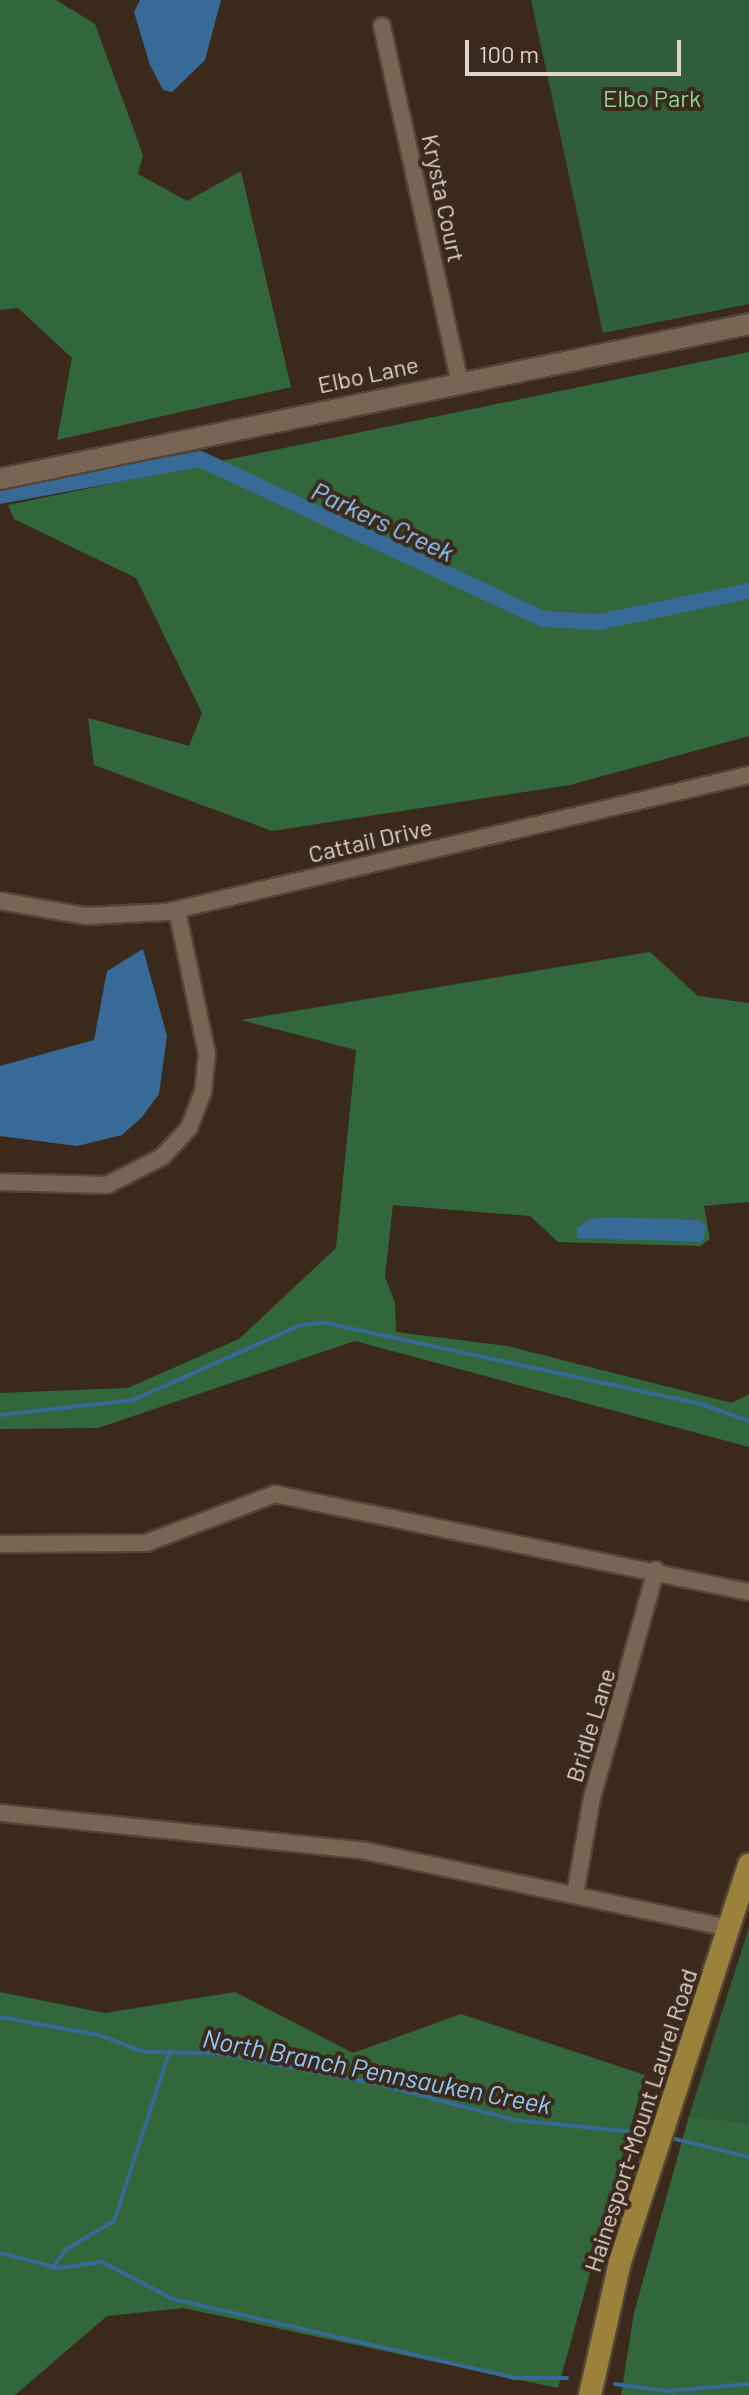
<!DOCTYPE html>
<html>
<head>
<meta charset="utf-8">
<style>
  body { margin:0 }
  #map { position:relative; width:749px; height:2395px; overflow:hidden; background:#3b2a1b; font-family:Barlow,sans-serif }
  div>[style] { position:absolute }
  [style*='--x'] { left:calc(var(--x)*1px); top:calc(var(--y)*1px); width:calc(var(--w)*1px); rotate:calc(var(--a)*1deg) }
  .green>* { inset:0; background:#305e38 }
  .forest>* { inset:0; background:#31673b }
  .water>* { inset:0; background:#376a97 }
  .stream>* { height:4px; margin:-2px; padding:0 2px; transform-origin:2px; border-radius:2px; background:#376a97 }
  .canal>* { height:16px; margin:-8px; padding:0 8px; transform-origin:8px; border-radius:8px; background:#376a97 }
  .roads { filter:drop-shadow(2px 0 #534538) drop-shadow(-2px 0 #534538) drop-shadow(0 2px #534538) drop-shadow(0 -2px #534538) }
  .minor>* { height:16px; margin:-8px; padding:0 8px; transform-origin:8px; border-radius:8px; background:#786554 }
  .tertiary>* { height:20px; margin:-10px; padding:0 10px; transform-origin:10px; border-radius:10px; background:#786554 }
  .primary>* { height:22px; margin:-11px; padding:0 11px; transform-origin:11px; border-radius:11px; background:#9c813a }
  span { translate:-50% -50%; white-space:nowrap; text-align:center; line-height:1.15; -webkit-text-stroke:8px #3b2a1b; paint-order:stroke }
  .park-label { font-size:24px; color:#89d796 }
  .street-label { font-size:24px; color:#dfd4cb }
  .water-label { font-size:26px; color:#8ec8fd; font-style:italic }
  .scale { position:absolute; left:465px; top:40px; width:216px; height:36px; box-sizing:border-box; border:4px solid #dfd4cb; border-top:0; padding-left:10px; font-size:24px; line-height:28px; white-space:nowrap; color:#dfd4cb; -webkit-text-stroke:6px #3b2a1b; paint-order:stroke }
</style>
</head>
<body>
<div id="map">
  <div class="green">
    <i style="clip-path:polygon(531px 0,749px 0,749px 304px,603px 333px)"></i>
    <i style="clip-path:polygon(749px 1927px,749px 2123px,689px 2116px)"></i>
  </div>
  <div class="forest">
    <i style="clip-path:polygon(0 0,56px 0,95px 24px,143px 155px,138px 174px,187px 201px,241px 171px,291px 387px,57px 440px,72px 358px,18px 308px,0 310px)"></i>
    <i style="clip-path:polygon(749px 352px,749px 736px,570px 785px,272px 831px,94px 765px,88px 718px,189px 746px,202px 713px,136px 578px,14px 519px,8px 505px)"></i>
    <i style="clip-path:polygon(650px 952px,698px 996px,749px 1003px,749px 1202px,704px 1206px,710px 1239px,700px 1246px,558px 1242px,530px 1216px,393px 1205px,385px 1277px,395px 1303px,396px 1332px,507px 1346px,732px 1403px,749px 1394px,749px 1447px,355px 1341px,98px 1428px,0 1429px,0 1393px,128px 1388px,239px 1339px,336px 1248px,356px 1050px,241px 1020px)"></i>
    <i style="clip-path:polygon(0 1992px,105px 2013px,235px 1992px,353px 2053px,461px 2014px,645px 2075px,558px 2388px,183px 2308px,107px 2316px,15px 2395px,0 2395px)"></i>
    <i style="clip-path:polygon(689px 2116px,749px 2123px,749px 2395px,621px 2395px,634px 2313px)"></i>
  </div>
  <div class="water">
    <i style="clip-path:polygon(140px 0,221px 0,205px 60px,172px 92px,163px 90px,150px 65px,134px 12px)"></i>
    <i style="clip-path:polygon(143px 949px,167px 1036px,159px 1094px,142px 1117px,122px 1135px,77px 1146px,0 1136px,0 1066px,94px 1040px,107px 971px)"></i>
    <i style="clip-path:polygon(612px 1217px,699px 1220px,707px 1227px,702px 1242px,577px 1238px,577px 1228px,590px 1219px)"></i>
  </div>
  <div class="stream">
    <i style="--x:0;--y:1415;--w:134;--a:-6.4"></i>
    <i style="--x:133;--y:1400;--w:184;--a:-24.1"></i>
    <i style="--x:301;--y:1325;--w:25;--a:-5"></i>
    <i style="--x:326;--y:1323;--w:387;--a:12.2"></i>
    <i style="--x:704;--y:1405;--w:48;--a:19.6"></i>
    <i style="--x:0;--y:2017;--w:101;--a:10.3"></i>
    <i style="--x:99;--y:2035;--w:48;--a:20.7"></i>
    <i style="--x:144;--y:2052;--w:73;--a:0.8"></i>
    <i style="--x:217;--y:2053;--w:164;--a:10.9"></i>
    <i style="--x:378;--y:2084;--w:141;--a:14.8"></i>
    <i style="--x:514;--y:2120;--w:142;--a:5.7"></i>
    <i style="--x:667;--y:2137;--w:84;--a:13.7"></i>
    <i style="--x:0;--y:2253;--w:61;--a:14.3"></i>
    <i style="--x:59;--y:2268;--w:43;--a:-7.9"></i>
    <i style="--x:102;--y:2262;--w:80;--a:27.5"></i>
    <i style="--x:173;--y:2299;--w:352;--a:13"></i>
    <i style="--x:516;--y:2378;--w:51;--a:0"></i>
    <i style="--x:53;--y:2268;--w:22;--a:-56"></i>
    <i style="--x:65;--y:2250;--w:57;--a:-30.6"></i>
    <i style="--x:114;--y:2221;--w:177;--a:-71.9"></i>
    <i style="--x:615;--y:2384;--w:53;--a:7.5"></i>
    <i style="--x:668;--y:2391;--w:81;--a:-4.9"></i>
  </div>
  <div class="canal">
    <i style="--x:0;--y:496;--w:203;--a:-10.5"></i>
    <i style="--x:200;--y:459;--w:378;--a:25"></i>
    <i style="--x:543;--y:619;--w:56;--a:3.1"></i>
    <i style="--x:599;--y:622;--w:153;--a:-11.7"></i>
  </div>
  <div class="roads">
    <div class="minor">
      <i style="--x:382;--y:26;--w:362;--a:77.7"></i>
      <i style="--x:0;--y:901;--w:86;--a:10"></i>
      <i style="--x:85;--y:916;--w:82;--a:-2.8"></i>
      <i style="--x:167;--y:912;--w:598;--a:-13.25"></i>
      <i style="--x:0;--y:1182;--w:107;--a:1.6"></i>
      <i style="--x:107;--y:1185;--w:62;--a:-27"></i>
      <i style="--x:162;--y:1157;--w:40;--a:-47"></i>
      <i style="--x:189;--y:1128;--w:39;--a:-69"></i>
      <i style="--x:203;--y:1092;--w:38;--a:-84"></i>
      <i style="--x:207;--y:1054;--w:146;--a:-101.8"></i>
      <i style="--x:0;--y:1544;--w:146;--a:-0.4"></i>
      <i style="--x:146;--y:1543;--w:138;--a:-20.8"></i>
      <i style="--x:275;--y:1494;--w:484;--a:11.7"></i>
      <i style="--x:0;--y:1813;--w:368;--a:5.9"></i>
      <i style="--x:366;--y:1851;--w:371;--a:12"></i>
      <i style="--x:575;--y:1895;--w:98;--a:-80.1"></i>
      <i style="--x:592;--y:1798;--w:237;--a:-74.3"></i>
    </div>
    <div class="tertiary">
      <i style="--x:0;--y:479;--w:765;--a:-11.69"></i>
    </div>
    <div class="primary">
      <i style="--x:590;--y:2395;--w:136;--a:-77.3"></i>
      <i style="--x:620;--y:2262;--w:418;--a:-72"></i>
    </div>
  </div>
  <div class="park-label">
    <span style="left:652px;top:98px">Elbo Park</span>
  </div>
  <div class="street-label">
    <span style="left:444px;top:198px;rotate:78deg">Krysta Court</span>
    <span style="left:368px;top:374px;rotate:-12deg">Elbo Lane</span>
    <span style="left:370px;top:840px;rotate:-13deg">Cattail Drive</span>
    <span style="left:590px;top:1725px;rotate:-73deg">Bridle Lane</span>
    <span style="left:640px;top:2120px;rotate:-72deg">Hainesport-Mount Laurel Road</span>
  </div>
  <div class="water-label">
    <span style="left:383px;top:521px;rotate:25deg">Parkers Creek</span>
    <span style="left:377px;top:2071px;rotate:11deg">North Branch Pennsauken Creek</span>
  </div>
  <div class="scale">100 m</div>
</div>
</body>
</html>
